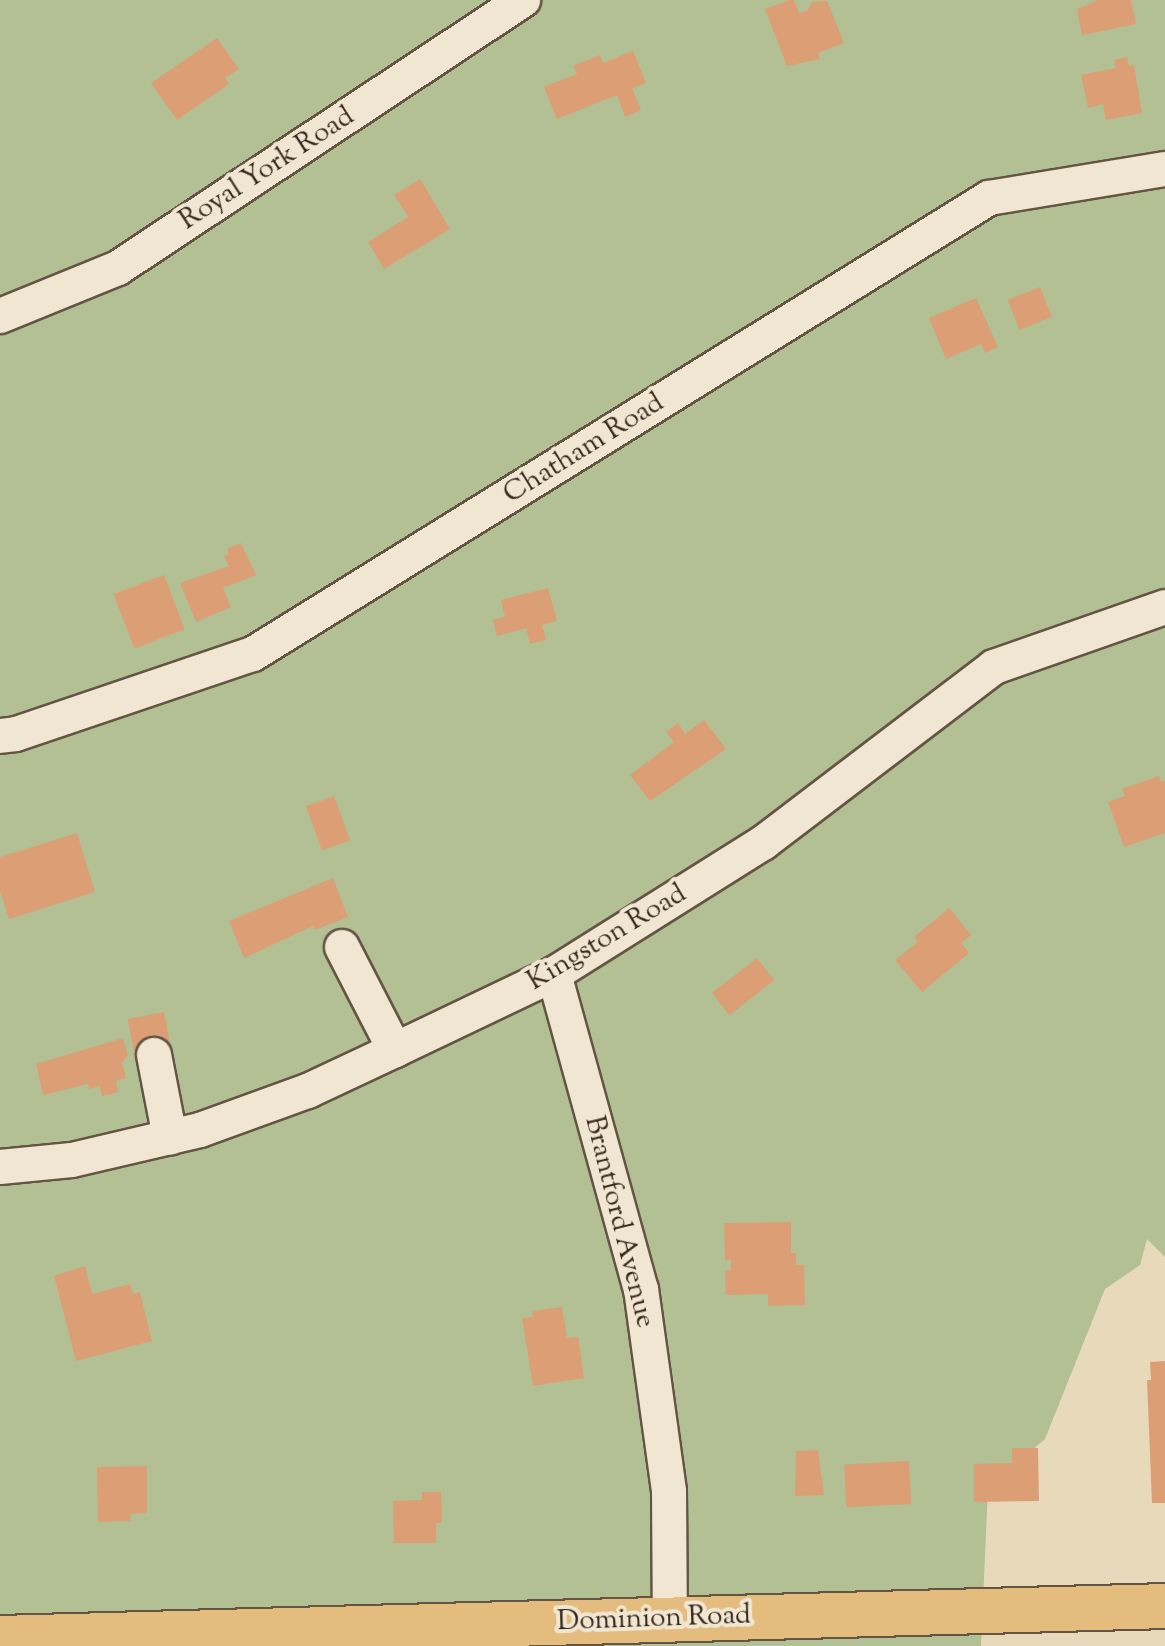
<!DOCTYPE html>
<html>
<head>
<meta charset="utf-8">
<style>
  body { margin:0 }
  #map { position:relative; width:1165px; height:1646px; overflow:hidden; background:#e8d9ba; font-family:"Sorts Mill Goudy",serif }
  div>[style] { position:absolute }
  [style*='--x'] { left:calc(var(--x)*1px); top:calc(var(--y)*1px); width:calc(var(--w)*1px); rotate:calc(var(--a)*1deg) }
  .green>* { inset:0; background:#b2c093 }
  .building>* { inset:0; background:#dc9f75; transform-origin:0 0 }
  .roads { filter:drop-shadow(2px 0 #645444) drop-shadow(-2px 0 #645444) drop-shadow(0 2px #645444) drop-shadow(0 -2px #645444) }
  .minor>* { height:34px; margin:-17px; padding:0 17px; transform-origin:17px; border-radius:17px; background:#f0e6d2 }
  .major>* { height:44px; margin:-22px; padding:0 22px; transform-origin:22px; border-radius:22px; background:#e4bc7d }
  span { translate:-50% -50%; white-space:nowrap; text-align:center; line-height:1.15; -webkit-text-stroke:8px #f0e6d2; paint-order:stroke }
  .street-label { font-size:28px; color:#38281c }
</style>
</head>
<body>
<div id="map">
  <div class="green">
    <i style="clip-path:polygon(0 0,1165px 0,1165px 1257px,1147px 1239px,1140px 1265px,1105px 1289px,1045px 1439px,988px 1487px,981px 1646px,0 1646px)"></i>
  </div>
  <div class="building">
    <i style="clip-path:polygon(789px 0,794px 0,799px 13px,808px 10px,812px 2px,827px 1px,844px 43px,818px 53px,820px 59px,787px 66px,765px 9px)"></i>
    <i style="clip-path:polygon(1098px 0,1131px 0,1136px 24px,1082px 35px,1077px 9px)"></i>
    <i style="clip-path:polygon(217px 38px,239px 69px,225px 78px,229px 84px,177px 120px,151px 83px)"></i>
    <i style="clip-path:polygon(633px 51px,646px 83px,632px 88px,641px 110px,625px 117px,617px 95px,557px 119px,544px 87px,577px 74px,573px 66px,600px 55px,603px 63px)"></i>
    <i style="clip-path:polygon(1127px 57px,1129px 66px,1134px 65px,1142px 113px,1106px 120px,1103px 104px,1088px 108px,1081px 75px,1116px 68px,1114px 60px)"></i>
    <i style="clip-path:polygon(420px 179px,450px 229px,384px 269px,368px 242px,408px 217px,394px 195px)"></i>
    <i style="left:1040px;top:287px;width:32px;height:35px;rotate:68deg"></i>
    <i style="clip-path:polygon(976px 298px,998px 347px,985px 353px,981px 344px,946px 359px,929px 318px)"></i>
    <i style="clip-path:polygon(241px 543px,256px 575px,223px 588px,231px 607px,196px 622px,180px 583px,229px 566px,224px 556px,229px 554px,227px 549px)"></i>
    <i style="left:164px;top:575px;width:58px;height:54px;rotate:69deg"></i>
    <i style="clip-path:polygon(548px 588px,557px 621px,542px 625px,546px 640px,530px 644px,526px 628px,497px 636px,493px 620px,505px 617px,501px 600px)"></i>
    <i style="clip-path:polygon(704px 720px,726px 749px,650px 801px,630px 775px,674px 742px,666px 732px,678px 723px,685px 734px)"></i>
    <i style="clip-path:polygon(1159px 776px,1161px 782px,1165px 781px,1165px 833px,1124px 847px,1108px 802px,1125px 796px,1122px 789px)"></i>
    <i style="left:334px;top:796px;width:47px;height:30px;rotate:70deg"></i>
    <i style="clip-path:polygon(77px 833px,95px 892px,9px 919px,0 890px,0 857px)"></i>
    <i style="clip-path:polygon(333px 878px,348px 917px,315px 930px,313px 926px,244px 958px,229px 921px)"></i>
    <i style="clip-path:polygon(949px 908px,971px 935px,961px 943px,969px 953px,922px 992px,895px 960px,918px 942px,914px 937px)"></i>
    <i style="left:757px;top:958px;width:28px;height:57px;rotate:52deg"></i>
    <i style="left:164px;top:1012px;width:32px;height:37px;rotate:79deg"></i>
    <i style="clip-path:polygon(123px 1038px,128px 1055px,122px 1063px,126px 1078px,116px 1081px,118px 1092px,102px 1096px,100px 1086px,89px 1089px,88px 1084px,43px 1095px,36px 1064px)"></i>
    <i style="clip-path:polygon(791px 1222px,791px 1253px,796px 1253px,796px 1265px,804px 1265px,805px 1305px,768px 1306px,768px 1294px,726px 1295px,725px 1270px,731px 1270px,731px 1260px,725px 1260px,724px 1223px)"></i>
    <i style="clip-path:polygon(85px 1266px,92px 1294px,130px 1284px,133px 1294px,140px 1292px,152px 1341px,76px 1361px,54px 1276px)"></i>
    <i style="clip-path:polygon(562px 1307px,567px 1338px,578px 1337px,584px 1378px,533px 1386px,522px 1318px,533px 1317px,532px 1311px)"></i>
    <i style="clip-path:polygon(1165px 1361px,1165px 1503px,1152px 1503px,1147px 1380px,1151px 1380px,1150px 1362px)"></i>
    <i style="clip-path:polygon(1012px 1448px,1038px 1448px,1039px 1501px,974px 1502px,974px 1464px,1012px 1463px)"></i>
    <i style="clip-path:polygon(818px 1450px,824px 1495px,795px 1496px,796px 1451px)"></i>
    <i style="left:909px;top:1461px;width:43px;height:65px;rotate:87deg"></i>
    <i style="clip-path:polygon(147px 1466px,147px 1513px,130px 1514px,131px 1521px,98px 1522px,97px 1467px)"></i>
    <i style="clip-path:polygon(422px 1492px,441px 1492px,442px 1523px,436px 1523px,436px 1543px,394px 1543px,393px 1501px,422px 1500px)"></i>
  </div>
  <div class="roads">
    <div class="minor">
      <i style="--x:0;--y:316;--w:127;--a:-22.1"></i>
      <i style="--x:118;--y:268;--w:486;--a:-33.5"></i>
      <i style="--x:0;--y:736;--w:16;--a:-7"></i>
      <i style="--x:16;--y:734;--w:250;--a:-18.7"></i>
      <i style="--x:253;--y:654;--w:866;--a:-31.78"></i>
      <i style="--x:989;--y:198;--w:178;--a:-9.4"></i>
      <i style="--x:342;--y:947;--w:116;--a:62.8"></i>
      <i style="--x:554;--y:974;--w:327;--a:74.6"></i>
      <i style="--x:641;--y:1289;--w:204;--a:82.1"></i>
      <i style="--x:669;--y:1491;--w:128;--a:89.6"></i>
      <i style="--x:154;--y:1055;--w:84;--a:79"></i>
      <i style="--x:0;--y:1167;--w:72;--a:-5.6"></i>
      <i style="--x:72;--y:1160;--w:131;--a:-13.2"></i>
      <i style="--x:200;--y:1130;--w:115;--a:-19.9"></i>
      <i style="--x:308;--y:1091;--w:96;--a:-25.2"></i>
      <i style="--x:395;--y:1050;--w:176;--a:-25.5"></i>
      <i style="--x:554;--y:974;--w:247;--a:-32.1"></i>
      <i style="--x:763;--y:843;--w:290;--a:-37.3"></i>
      <i style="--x:994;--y:667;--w:181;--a:-19.3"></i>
    </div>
    <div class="major">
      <i style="--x:0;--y:1638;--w:1165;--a:-1.57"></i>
    </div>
  </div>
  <div class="street-label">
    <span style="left:267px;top:169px;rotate:-33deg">Royal York Road</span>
    <span style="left:584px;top:449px;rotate:-32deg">Chatham Road</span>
    <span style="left:607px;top:938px;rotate:-31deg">Kingston Road</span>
    <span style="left:619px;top:1222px;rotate:76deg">Brantford Avenue</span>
    <span style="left:654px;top:1619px;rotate:-2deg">Dominion Road</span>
  </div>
</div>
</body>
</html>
